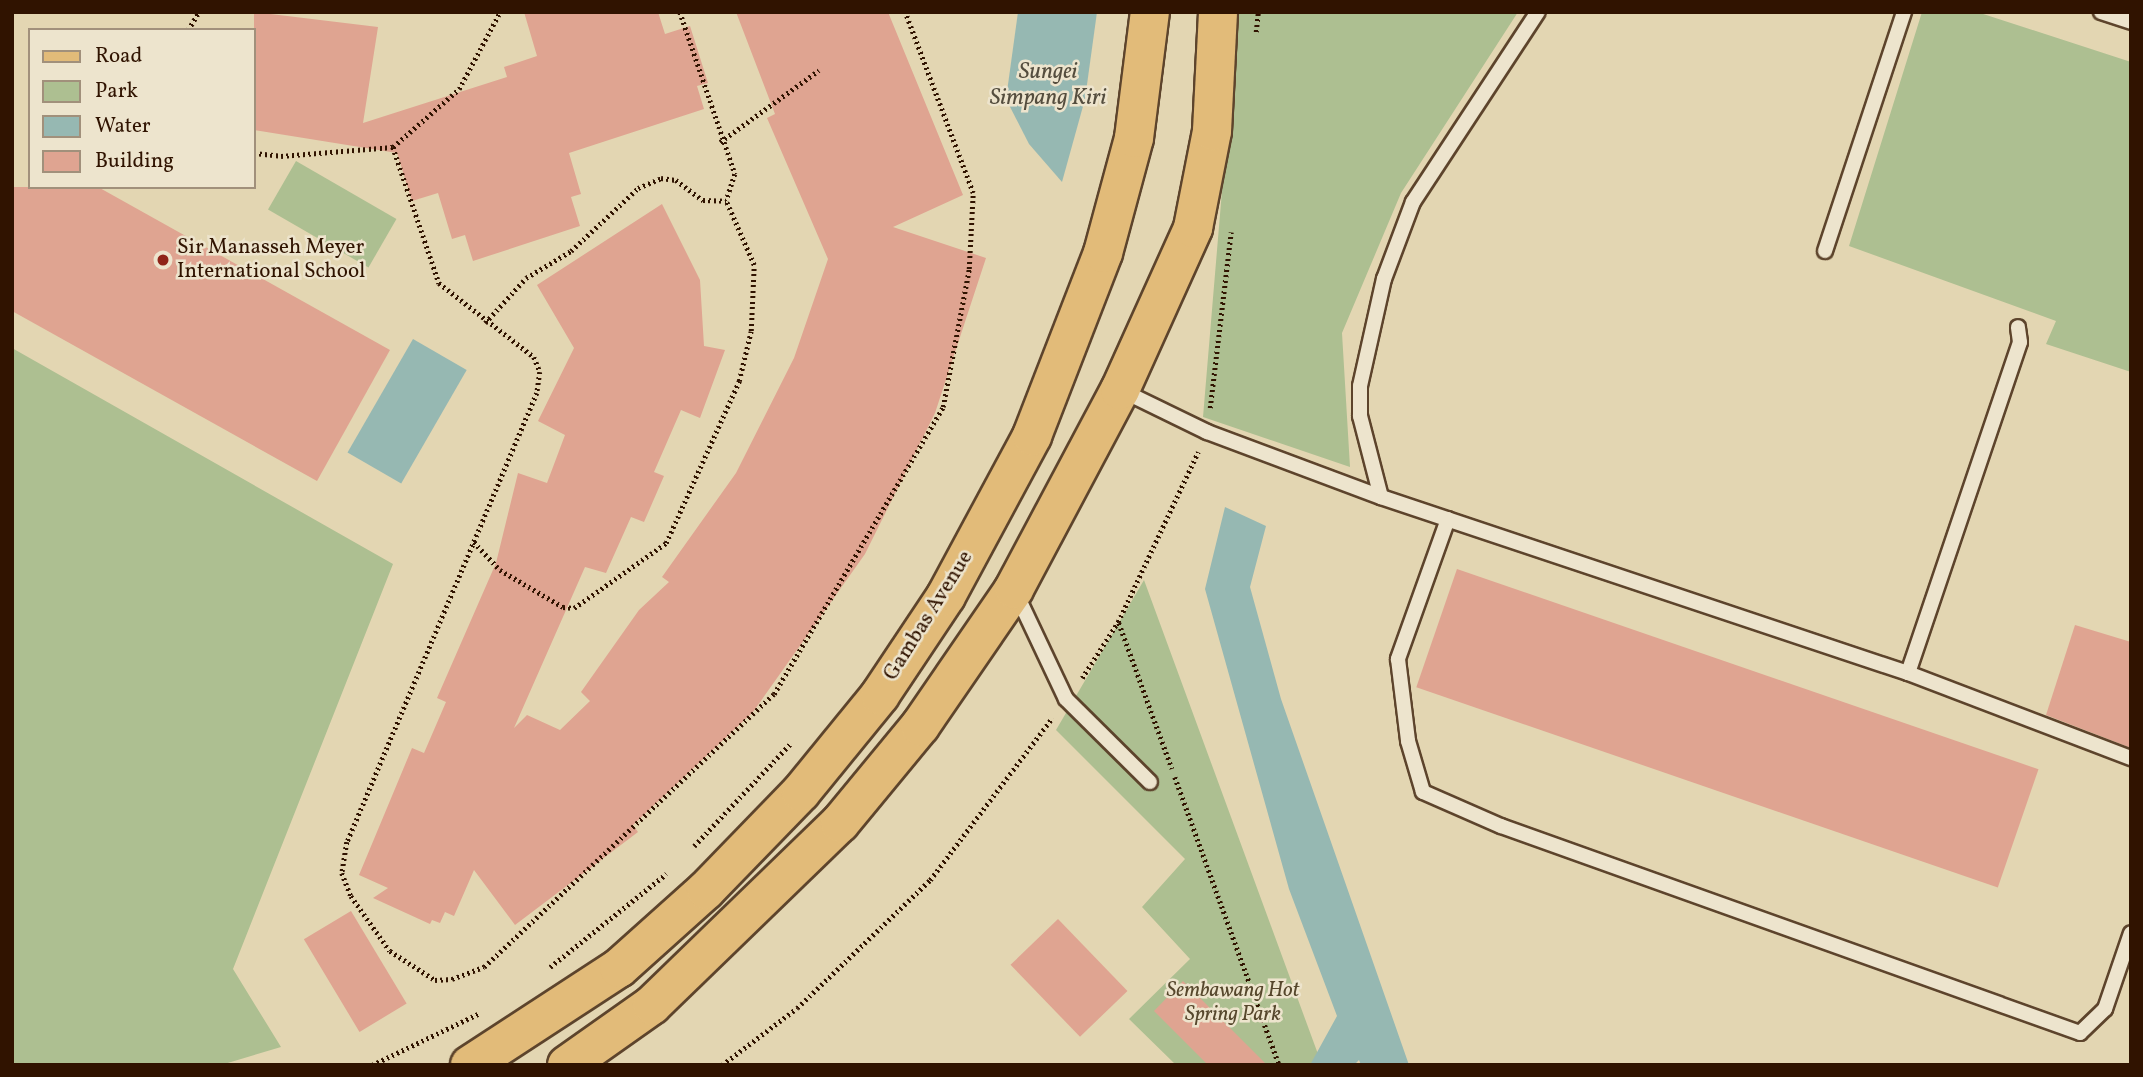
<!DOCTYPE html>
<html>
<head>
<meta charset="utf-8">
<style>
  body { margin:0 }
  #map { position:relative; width:2143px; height:1077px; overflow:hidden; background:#e3d6b2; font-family:Vollkorn,serif }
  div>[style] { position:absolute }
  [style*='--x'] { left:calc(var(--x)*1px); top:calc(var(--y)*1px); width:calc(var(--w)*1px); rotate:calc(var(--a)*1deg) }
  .green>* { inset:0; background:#adbf91; transform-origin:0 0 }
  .water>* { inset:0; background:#96b8b2; transform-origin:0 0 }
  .building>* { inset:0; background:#dfa491; transform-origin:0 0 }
  .path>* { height:4.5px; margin-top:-2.25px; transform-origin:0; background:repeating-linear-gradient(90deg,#301300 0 2px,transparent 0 5.5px) }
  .roads { filter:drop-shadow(2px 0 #5d442c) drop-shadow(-2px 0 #5d442c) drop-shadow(0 2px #5d442c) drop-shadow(0 -2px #5d442c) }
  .service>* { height:14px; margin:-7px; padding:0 7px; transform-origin:7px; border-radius:7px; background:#ede4cd }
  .primary>* { height:38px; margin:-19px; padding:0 19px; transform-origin:19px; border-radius:19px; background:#e2bb79 }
  .dots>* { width:19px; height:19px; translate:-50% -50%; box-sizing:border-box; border:4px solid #ede4cd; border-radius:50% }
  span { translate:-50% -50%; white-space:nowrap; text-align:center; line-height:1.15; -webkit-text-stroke:5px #ede4cd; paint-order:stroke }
  .poi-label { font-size:21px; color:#301300 }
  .left { translate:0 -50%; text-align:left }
  .street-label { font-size:21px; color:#301300 }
  .park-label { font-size:21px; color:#56472c; font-style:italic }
  .water-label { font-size:23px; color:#544d3e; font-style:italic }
  .frame { position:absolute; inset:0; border:14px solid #301300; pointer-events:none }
  .legend { position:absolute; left:28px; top:28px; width:228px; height:161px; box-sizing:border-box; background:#ede4cd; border:2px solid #a1907b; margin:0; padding:9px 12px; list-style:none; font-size:21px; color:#301300 }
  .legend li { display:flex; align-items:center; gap:14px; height:35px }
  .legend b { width:35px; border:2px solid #a1907b }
</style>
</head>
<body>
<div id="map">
  <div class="green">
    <i style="clip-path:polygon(1237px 12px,1518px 12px,1401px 193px,1342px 333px,1350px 467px,1203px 417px)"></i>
    <i style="clip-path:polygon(1922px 12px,1977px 12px,2131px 62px,2131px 372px,2046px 344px,2056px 321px,1849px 246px)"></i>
    <i style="left:296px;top:161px;width:116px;height:56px;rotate:30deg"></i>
    <i style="clip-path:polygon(12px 348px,393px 564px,233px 969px,281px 1047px,221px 1065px,12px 1065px)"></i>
    <i style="clip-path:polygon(1144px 580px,1322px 1065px,1176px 1065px,1129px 1019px,1190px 959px,1142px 907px,1185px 859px,1056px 730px)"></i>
  </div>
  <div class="water">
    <i style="clip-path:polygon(1018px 12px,1097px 12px,1085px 99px,1062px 182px,1029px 144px,1006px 99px)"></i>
    <i style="left:413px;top:339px;width:62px;height:131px;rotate:30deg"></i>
    <i style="clip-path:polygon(1225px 507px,1266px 526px,1250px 587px,1281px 699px,1409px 1065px,1361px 1065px,1359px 1060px,1354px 1065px,1310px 1065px,1337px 1016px,1289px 889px,1205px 589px)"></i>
  </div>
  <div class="building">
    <i style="clip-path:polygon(254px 12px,378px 27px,363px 123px,507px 77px,504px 67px,537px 56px,524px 12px,658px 12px,665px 34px,690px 26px,708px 83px,697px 86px,704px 109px,569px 153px,581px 194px,571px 197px,580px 226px,473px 261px,465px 235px,452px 239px,438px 193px,412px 201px,397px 153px,254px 130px)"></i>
    <i style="clip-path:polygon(736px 12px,888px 12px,963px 195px,893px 227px,986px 258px,935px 413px,865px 554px,753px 712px,633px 825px,638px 832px,515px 925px,474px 870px,454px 916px,445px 912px,440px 923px,432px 920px,430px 924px,373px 898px,388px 888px,359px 875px,412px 748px,424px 753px,446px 702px,437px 698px,496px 563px,518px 473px,547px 483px,565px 435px,538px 421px,574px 348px,537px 285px,662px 204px,700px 280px,704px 346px,725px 350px,700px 418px,681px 410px,654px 472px,664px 476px,644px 522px,631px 517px,606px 573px,585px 567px,514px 728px,527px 715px,560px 730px,590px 701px,581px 692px,639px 610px,669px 582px,662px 577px,736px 473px,794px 358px,828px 259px,767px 118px,775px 114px)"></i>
    <i style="clip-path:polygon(12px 187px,98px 187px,390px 350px,317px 481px,12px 311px)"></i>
    <i style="left:1457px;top:569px;width:615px;height:125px;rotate:19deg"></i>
    <i style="clip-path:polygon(2075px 625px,2131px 642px,2131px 748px,2046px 715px)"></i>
    <i style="left:351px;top:911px;width:108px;height:55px;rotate:59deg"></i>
    <i style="left:1058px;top:919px;width:100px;height:66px;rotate:46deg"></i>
    <i style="clip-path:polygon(1183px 981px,1267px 1065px,1208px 1065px,1154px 1011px)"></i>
  </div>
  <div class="path">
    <i style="--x:680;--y:12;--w:171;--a:71.2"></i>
    <i style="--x:735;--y:174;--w:28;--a:108"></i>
    <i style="--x:188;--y:30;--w:21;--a:-59"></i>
    <i style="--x:1256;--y:32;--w:20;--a:-84"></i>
    <i style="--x:720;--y:142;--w:122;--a:-36"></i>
    <i style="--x:393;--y:147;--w:144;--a:71.3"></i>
    <i style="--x:439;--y:283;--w:120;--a:37.9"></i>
    <i style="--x:534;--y:357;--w:16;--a:68"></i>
    <i style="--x:540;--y:372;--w:21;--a:98"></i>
    <i style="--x:537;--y:393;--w:488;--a:112.9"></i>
    <i style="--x:347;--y:842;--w:31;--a:99"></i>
    <i style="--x:342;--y:873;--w:25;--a:69"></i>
    <i style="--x:351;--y:896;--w:67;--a:54.7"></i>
    <i style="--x:390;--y:951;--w:54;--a:32.8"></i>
    <i style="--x:435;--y:980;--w:17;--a:-3"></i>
    <i style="--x:452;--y:979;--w:34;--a:-21"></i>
    <i style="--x:484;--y:967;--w:398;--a:-43.3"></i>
    <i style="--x:774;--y:694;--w:333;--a:-59.5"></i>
    <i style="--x:943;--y:407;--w:140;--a:-79.3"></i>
    <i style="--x:969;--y:269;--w:76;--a:-87"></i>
    <i style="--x:973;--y:193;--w:193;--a:-110.6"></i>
    <i style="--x:254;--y:153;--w:27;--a:6"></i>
    <i style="--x:281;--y:156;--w:112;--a:-4.6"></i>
    <i style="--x:393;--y:147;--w:88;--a:-41.3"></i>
    <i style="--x:459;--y:89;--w:87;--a:-62"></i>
    <i style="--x:485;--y:323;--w:61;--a:-47.7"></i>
    <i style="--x:526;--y:278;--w:52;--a:-31"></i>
    <i style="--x:571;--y:251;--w:92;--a:-43.2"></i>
    <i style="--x:638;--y:188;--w:25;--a:-23"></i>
    <i style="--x:661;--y:178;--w:15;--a:8"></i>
    <i style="--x:676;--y:180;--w:34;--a:37"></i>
    <i style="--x:703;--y:200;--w:23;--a:2"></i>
    <i style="--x:1210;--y:408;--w:177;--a:-83.2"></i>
    <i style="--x:474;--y:542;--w:38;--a:47"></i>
    <i style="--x:500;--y:570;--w:73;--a:30.4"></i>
    <i style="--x:563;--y:607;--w:11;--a:5"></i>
    <i style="--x:574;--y:608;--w:113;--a:-35.2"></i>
    <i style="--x:666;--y:543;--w:178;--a:-65.7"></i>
    <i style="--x:739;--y:381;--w:51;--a:-76.5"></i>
    <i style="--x:751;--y:331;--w:66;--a:-87.4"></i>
    <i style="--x:754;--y:265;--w:70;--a:-113.6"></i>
    <i style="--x:1119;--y:623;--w:155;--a:70"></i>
    <i style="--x:1082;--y:678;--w:67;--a:-57.3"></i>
    <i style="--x:1118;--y:622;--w:188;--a:-64.8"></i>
    <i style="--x:1175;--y:777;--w:306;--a:70.1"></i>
    <i style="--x:694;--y:846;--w:141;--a:-46.7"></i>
    <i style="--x:550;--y:967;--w:149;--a:-38.7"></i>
    <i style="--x:372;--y:1065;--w:118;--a:-25.7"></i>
    <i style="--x:722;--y:1065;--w:94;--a:-37.2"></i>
    <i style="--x:797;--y:1008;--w:185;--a:-43.9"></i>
    <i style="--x:930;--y:880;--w:203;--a:-53"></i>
  </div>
  <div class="roads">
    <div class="service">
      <i style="--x:2101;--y:12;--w:32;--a:18"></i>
      <i style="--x:1825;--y:251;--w:252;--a:-71.7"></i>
      <i style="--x:1121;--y:390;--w:96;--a:26"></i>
      <i style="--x:1207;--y:432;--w:186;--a:20.5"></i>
      <i style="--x:1381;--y:497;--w:556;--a:18.47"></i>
      <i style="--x:1908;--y:673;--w:239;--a:20.9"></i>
      <i style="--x:1381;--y:497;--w:84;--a:-104.5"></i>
      <i style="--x:1360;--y:416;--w:30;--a:-90"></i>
      <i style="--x:1360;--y:386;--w:110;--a:-77.4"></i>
      <i style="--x:1384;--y:279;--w:82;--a:-69.4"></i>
      <i style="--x:1413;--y:202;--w:227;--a:-56.7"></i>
      <i style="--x:1448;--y:519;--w:149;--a:109.7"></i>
      <i style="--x:1398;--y:659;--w:83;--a:83"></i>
      <i style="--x:1408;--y:741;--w:53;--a:73.6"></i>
      <i style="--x:1423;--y:792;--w:85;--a:23.6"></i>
      <i style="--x:1501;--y:826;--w:615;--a:19.67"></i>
      <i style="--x:2080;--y:1033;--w:35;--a:-44"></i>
      <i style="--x:2105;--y:1009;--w:80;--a:-71.1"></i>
      <i style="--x:1015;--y:591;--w:119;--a:64.7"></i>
      <i style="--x:1066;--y:699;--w:118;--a:44.7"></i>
      <i style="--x:1908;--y:673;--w:349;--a:-71.3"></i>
      <i style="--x:2020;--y:342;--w:15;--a:-98"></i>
    </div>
    <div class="primary">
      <i style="--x:470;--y:1065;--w:178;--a:-33.1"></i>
      <i style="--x:619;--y:968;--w:117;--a:-41.9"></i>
      <i style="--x:706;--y:890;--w:136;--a:-45.9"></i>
      <i style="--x:801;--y:792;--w:125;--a:-50.8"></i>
      <i style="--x:880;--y:695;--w:119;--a:-56.3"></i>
      <i style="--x:946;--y:596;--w:182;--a:-61.7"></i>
      <i style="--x:1032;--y:436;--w:196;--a:-68.8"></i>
      <i style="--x:1103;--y:253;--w:119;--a:-74.9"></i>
      <i style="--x:1134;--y:138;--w:127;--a:-82.8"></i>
      <i style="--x:567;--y:1065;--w:104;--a:-35.2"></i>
      <i style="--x:652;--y:1005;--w:262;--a:-44.1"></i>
      <i style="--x:840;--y:823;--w:126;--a:-50.5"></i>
      <i style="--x:920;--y:726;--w:166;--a:-55.5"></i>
      <i style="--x:1014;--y:589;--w:225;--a:-62"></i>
      <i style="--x:1120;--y:390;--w:178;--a:-65.7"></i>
      <i style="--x:1193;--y:228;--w:99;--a:-78.9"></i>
      <i style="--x:1212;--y:131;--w:119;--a:-87.1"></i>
    </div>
  </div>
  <div class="dots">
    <i style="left:163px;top:260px;background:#8f2418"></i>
  </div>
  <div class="poi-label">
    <span class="left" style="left:177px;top:260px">Sir Manasseh Meyer<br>International School</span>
  </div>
  <div class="street-label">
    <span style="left:929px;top:616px;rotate:-58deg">Gambas Avenue</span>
  </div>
  <div class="park-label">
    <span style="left:1233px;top:1003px">Sembawang Hot<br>Spring Park</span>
  </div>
  <div class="water-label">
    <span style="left:1048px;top:85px">Sungei<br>Simpang Kiri</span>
  </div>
  <div class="frame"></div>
  <ul class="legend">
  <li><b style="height:9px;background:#e2bb79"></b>Road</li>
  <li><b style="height:19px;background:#adbf91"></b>Park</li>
  <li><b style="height:19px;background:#96b8b2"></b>Water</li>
  <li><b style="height:19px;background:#dfa491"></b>Building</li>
  </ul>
</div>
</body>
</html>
